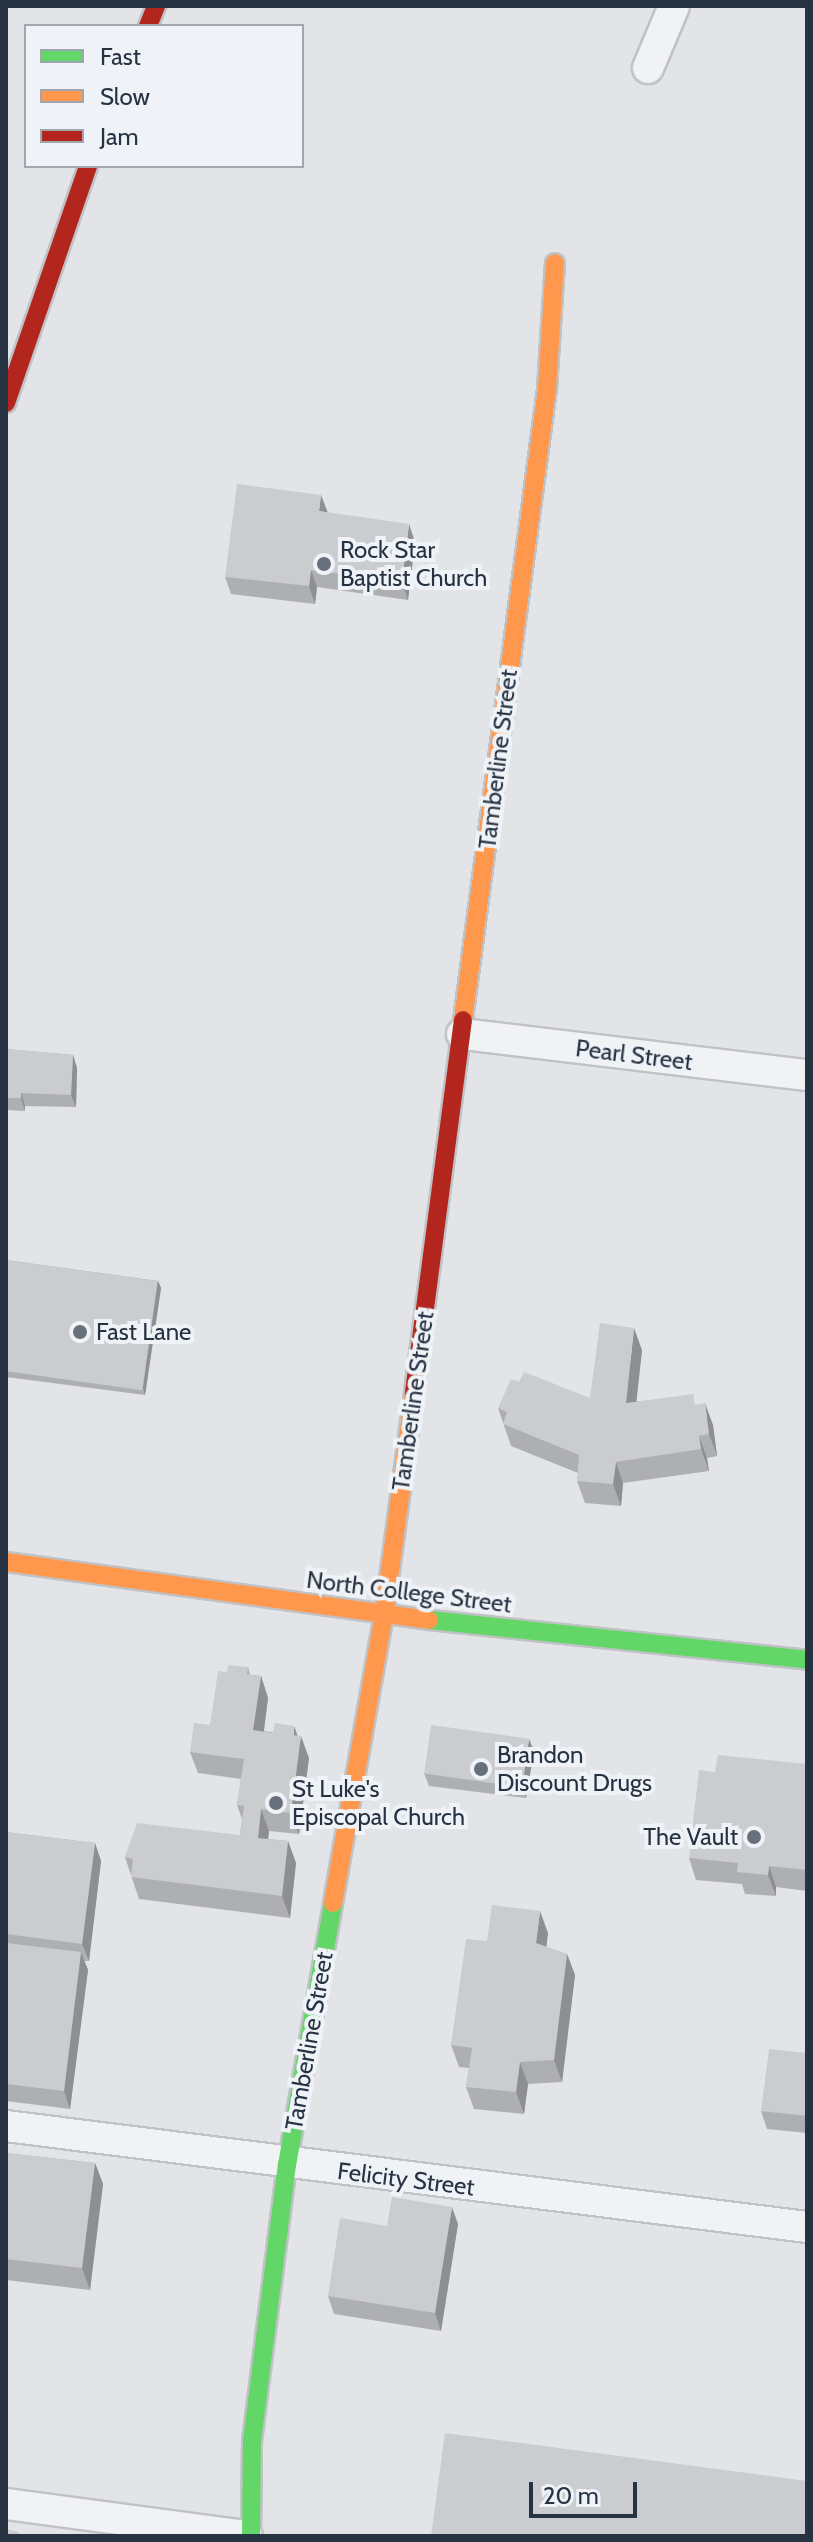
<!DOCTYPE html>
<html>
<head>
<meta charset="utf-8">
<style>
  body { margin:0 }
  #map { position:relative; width:813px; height:2542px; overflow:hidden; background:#e2e4e7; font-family:Cabin,sans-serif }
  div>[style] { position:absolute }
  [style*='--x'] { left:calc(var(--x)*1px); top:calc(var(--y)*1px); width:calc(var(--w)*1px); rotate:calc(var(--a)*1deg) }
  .roads { filter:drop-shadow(2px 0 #c0c2c5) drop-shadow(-2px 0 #c0c2c5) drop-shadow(0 2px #c0c2c5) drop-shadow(0 -2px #c0c2c5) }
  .street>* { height:30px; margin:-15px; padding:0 15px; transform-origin:15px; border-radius:15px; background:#f1f2f4 }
  .fast>* { height:18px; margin:-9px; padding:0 9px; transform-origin:9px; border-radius:9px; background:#63d668 }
  .slow>* { height:18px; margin:-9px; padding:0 9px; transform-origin:9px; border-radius:9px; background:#ff974d }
  .jam>* { height:18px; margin:-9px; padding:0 9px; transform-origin:9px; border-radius:9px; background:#b3261e }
  .wall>* { inset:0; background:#aeafb2 }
  .shaded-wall>* { inset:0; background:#8d8f91 }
  .building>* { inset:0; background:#cacccf; transform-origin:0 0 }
  .dots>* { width:22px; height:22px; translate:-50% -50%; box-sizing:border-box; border:4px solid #eff3f7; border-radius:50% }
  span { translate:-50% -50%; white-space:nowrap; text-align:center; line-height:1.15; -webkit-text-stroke:8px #eff3f7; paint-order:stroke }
  .poi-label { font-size:24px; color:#273242 }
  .left { translate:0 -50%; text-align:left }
  .right { translate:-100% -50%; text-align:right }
  .street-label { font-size:24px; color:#273242 }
  .frame { position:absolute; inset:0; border:8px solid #273242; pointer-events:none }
  .legend { position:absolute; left:24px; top:24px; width:280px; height:144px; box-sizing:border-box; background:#eff3f7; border:2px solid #9fa6af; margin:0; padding:10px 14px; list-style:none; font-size:24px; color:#273242 }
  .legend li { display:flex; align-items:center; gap:16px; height:40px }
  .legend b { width:40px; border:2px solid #9fa6af }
  .scale { position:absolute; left:529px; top:2482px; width:108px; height:36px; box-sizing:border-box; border:4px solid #273242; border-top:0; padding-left:10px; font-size:24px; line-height:28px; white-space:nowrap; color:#273242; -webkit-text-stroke:6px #eff3f7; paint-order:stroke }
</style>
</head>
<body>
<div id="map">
  <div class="roads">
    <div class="street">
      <i style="--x:648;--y:68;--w:67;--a:-67.2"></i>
      <i style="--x:462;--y:1034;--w:347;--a:6.8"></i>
      <i style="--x:6;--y:2126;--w:807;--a:7.19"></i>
      <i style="--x:6;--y:2504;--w:243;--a:7.6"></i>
    </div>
    <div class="fast">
      <i style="--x:429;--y:1620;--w:380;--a:6"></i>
      <i style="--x:251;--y:2536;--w:95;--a:-89.4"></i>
      <i style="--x:252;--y:2441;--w:278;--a:-82.8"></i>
      <i style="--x:287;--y:2165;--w:266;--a:-80"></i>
    </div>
    <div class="slow">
      <i style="--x:463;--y:1020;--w:637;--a:-82.42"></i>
      <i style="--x:547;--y:389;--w:126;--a:-86.4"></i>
      <i style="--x:6;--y:1562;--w:427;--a:7.8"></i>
      <i style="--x:333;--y:1903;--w:292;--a:-80"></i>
      <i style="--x:384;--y:1615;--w:225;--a:-82.3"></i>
    </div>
    <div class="jam">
      <i style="--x:148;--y:26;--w:22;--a:-68"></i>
      <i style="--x:6;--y:403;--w:251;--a:-70.9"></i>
      <i style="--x:414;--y:1392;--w:375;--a:-82.5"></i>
    </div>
  </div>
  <div class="wall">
    <i style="clip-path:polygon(327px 512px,415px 542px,408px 600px,317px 587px,315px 604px,231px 594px,225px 577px)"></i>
    <i style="clip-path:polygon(6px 1049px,73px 1055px,77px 1068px,76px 1107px,25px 1106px,25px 1111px,6px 1110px)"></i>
    <i style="clip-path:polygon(6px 1260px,158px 1281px,161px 1288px,145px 1395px,6px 1377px)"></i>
    <i style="clip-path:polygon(642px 1350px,636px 1401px,698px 1405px,713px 1425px,717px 1456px,707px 1458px,709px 1471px,623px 1483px,621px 1506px,585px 1503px,577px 1481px,578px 1473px,511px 1446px,498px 1408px,590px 1398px)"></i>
    <i style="clip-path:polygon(248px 1667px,250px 1675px,261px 1676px,268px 1698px,264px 1731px,298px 1736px,309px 1758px,299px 1834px,269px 1831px,268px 1839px,288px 1841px,296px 1863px,290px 1918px,139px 1899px,125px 1857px,240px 1835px,242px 1819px,237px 1805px,241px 1779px,198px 1773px,190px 1752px,210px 1725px,227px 1672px)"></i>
    <i style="clip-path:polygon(534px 1751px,526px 1798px,429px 1786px,424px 1773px)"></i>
    <i style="clip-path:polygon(807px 1764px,807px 1891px,776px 1887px,776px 1896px,745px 1894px,742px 1884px,696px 1880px,689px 1858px,715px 1772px)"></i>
    <i style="clip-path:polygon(6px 1832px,95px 1843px,101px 1861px,89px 1961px,84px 1961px,88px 1970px,70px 2109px,6px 2101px)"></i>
    <i style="clip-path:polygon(548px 1933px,546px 1947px,567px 1954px,575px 1975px,562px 2082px,528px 2084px,524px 2114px,474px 2109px,466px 2087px,469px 2068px,459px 2067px,451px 2045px,487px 1941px)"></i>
    <i style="clip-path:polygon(807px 2053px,807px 2133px,767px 2129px,761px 2111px)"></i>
    <i style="clip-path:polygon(6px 2153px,95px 2163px,103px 2184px,90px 2290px,6px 2280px)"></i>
    <i style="clip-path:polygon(458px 2224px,441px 2331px,334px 2314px,328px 2296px,387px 2226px)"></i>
  </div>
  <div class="shaded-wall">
    <i style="clip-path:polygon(321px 495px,328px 513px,319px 511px)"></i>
    <i style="clip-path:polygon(409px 524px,415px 542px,408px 600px,402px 582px)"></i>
    <i style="clip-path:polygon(311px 570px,317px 587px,315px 604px,309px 586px)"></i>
    <i style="clip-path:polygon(73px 1055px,77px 1068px,76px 1107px,71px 1095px)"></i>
    <i style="clip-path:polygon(21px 1093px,25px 1106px,25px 1111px,21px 1098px)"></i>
    <i style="clip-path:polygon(158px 1281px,161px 1288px,145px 1395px,143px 1388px)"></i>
    <i style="clip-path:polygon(634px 1328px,642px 1350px,634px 1424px,626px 1403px)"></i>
    <i style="clip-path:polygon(705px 1403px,713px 1425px,717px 1456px,709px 1434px)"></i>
    <i style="clip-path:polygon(699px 1436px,707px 1458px,709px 1471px,701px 1449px)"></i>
    <i style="clip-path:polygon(616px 1462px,623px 1483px,621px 1506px,613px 1484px)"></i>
    <i style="clip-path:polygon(261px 1676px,268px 1698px,261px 1752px,253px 1730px)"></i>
    <i style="clip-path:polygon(294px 1726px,300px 1742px,301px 1736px,309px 1758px,299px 1834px,291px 1813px)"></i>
    <i style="clip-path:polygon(529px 1739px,534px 1751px,526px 1798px,522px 1785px)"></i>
    <i style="clip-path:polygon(261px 1809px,269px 1831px,266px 1859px,258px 1838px)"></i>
    <i style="clip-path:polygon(288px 1841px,296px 1863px,290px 1918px,282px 1896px)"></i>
    <i style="clip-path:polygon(95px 1843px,101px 1861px,89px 1961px,82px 1944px)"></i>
    <i style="clip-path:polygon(769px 1866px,776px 1887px,776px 1896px,768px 1875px)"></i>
    <i style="clip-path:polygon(540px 1911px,548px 1933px,544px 1965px,536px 1943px)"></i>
    <i style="clip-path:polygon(81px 1952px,88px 1970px,70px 2109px,64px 2091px)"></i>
    <i style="clip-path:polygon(567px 1954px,575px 1975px,562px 2082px,554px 2060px)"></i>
    <i style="clip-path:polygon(520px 2062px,528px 2084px,524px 2114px,516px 2092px)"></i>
    <i style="clip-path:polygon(95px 2163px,103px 2184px,90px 2290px,82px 2268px)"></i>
    <i style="clip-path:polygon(452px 2207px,458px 2224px,441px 2331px,435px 2313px)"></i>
  </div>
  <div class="building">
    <i style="clip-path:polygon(237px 484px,321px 495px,319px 511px,409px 524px,402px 582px,311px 570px,309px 586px,225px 577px)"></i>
    <i style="clip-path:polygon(6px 1049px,73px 1055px,71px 1095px,21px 1093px,21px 1098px,6px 1098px)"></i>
    <i style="left:6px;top:1260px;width:153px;height:110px;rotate:8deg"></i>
    <i style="clip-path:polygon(600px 1323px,634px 1328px,626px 1403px,694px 1394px,694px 1405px,705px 1403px,709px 1434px,699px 1436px,701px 1449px,616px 1462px,613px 1484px,577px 1481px,579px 1455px,503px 1424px,507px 1412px,498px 1408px,511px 1379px,519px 1382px,524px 1372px,590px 1398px)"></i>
    <i style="clip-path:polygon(228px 1665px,248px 1667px,247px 1674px,261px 1676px,253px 1730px,273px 1733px,275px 1723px,294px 1726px,293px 1735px,301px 1736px,291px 1813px,261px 1809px,258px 1838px,288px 1841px,282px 1896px,131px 1877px,133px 1859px,125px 1857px,137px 1823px,240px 1835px,244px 1806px,237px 1805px,244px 1759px,190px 1752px,194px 1723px,210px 1725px,218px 1671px,227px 1672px)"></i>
    <i style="left:431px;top:1725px;width:99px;height:49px;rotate:8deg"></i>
    <i style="clip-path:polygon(718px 1755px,807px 1764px,807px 1870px,769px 1866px,768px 1875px,737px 1872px,738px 1863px,689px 1858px,699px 1770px,715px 1772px)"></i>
    <i style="clip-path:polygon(6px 1832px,95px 1843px,82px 1944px,6px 1934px)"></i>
    <i style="clip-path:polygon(492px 1905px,540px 1911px,536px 1943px,567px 1954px,554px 2060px,520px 2062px,516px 2092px,466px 2087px,472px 2048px,451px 2045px,466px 1939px,487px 1941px)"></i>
    <i style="clip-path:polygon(6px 1943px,81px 1952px,64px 2091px,6px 2084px)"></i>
    <i style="clip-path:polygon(769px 2049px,807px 2053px,807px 2116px,761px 2111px)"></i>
    <i style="clip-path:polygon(6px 2153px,95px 2163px,82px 2268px,6px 2259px)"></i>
    <i style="clip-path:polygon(392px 2197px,452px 2207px,435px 2313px,328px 2296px,340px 2218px,387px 2226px)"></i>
    <i style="clip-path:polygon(445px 2433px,807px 2481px,807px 2536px,431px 2536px)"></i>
    <i style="clip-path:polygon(6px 2529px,19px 2532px,19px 2536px,6px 2536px)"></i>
  </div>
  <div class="dots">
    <i style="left:324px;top:564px;background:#68707c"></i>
    <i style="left:80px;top:1332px;background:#68707c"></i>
    <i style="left:481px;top:1769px;background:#68707c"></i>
    <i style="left:276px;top:1803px;background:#68707c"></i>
    <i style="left:754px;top:1837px;background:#68707c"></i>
  </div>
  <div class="poi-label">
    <span class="left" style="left:340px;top:564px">Rock Star<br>Baptist Church</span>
    <span class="left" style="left:96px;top:1332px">Fast Lane</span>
    <span class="left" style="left:497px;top:1769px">Brandon<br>Discount Drugs</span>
    <span class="left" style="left:292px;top:1803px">St Luke's<br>Episcopal Church</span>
    <span class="right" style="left:738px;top:1837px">The Vault</span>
  </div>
  <div class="street-label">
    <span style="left:498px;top:759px;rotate:-83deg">Tamberline Street</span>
    <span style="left:634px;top:1055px;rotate:7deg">Pearl Street</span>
    <span style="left:413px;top:1401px;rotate:-82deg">Tamberline Street</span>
    <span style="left:409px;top:1592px;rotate:7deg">North College Street</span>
    <span style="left:309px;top:2041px;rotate:-80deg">Tamberline Street</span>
    <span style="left:406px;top:2179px;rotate:7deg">Felicity Street</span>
  </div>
  <div class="frame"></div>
  <ul class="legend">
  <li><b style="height:10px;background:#63d668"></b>Fast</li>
  <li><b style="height:10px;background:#ff974d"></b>Slow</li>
  <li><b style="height:10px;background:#b3261e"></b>Jam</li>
  </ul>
  <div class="scale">20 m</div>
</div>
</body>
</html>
